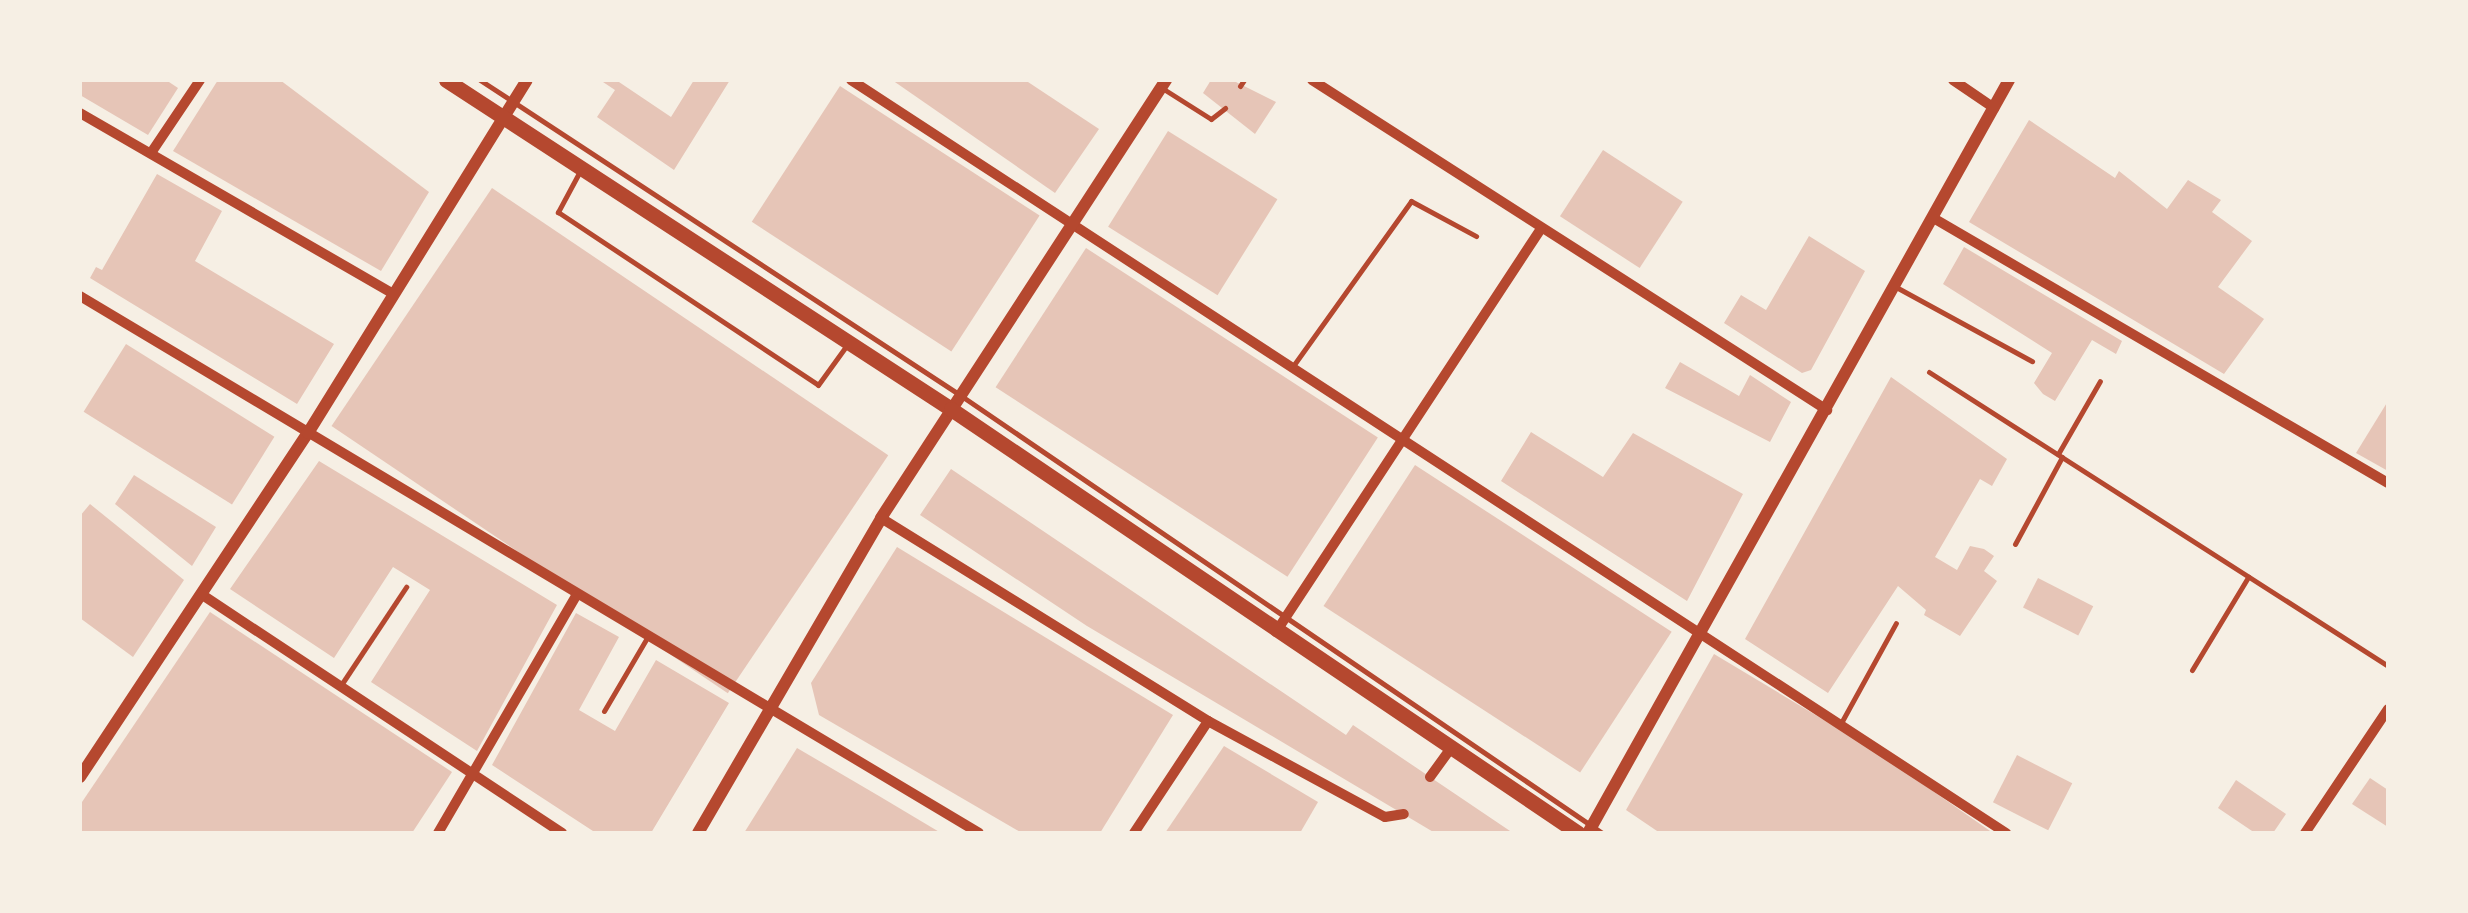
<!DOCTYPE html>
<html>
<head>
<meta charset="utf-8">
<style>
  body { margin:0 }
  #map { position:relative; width:2468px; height:913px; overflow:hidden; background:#f6efe4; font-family:Figtree,sans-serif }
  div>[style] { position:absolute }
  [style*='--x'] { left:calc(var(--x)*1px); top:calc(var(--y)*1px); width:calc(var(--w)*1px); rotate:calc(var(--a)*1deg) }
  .building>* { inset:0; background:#e6c5b7; transform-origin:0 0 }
  .service>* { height:5px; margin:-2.5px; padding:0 2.5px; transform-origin:2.5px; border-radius:2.5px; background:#b5482f }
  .minor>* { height:10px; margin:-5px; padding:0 5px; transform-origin:5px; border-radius:5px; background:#b5482f }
  .tertiary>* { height:12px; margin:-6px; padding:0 6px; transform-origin:6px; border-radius:6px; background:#b5482f }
  .primary>* { height:15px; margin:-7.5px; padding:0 7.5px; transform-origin:7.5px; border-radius:7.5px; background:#b5482f }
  span { translate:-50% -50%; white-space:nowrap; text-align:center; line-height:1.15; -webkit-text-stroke:8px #f6efe4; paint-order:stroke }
  .frame { position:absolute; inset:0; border:82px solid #f6efe4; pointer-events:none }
</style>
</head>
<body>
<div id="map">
  <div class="building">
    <i style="clip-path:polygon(80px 80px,166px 80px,178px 88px,148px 135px,80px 95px)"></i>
    <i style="clip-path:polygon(218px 80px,280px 80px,429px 192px,381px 271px,173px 151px)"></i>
    <i style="clip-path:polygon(600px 80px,616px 80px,671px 117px,694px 80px,730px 80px,674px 170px,597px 117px,615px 90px)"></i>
    <i style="clip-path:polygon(892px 80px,1025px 80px,1099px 129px,1055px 193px)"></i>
    <i style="clip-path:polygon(1211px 80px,1232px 80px,1276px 102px,1255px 134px,1203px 93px)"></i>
    <i style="left:840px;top:86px;width:238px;height:162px;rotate:33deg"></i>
    <i style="clip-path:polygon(2029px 120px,2115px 178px,2119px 171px,2167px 209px,2188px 180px,2221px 200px,2212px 212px,2252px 241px,2218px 287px,2264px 319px,2224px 374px,1969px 222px)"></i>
    <i style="left:1168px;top:131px;width:129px;height:113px;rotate:32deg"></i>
    <i style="left:1603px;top:150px;width:95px;height:79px;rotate:33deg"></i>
    <i style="clip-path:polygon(157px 174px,222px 211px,195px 261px,334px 344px,297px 404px,90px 278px,96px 267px,102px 270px)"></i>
    <i style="left:492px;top:188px;width:478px;height:287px;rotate:34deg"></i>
    <i style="clip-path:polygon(1809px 236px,1865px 271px,1811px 370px,1802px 373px,1724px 323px,1741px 295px,1766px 310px)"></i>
    <i style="clip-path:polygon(1964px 247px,2122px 341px,2116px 354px,2092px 340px,2055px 401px,2043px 394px,2034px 383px,2052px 353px,1943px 284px)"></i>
    <i style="left:1086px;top:248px;width:348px;height:166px;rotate:33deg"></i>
    <i style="left:126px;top:344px;width:175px;height:80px;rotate:32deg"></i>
    <i style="clip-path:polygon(1680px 362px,1739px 396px,1750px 375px,1791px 402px,1770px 442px,1665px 388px)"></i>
    <i style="clip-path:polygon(1891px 377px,2007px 459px,1992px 486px,1980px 479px,1935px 557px,1957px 570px,1970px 546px,1984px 549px,1994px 556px,1984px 571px,1997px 581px,1960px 636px,1924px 615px,1926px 610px,1898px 586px,1828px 693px,1745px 639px)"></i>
    <i style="clip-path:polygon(2388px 401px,2388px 471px,2356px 453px)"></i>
    <i style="clip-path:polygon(1531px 432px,1603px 477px,1633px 433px,1743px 494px,1687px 601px,1501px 481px)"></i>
    <i style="clip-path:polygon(319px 461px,557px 605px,477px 751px,371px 682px,430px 590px,393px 567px,334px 658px,230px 589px)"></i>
    <i style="left:1415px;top:465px;width:306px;height:168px;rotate:33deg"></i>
    <i style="clip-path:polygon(951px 469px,1346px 735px,1353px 725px,1513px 833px,1435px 833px,1087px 626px,920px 515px)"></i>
    <i style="clip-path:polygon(134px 475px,216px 527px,192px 566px,115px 504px)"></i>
    <i style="clip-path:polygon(90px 504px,184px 580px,133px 657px,80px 618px,80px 516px)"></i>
    <i style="clip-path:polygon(897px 547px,1173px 715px,1100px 833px,1022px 833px,819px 715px,811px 683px)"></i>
    <i style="left:2038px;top:578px;width:62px;height:33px;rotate:27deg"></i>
    <i style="clip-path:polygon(210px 612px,452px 772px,412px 833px,80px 833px,80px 805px)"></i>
    <i style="clip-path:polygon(576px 613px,619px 637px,579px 710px,615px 731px,656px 660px,729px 703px,651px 833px,596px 833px,492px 765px)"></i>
    <i style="clip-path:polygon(1714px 654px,1874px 750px,1993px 833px,1660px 833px,1626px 810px)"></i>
    <i style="clip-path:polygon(1224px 746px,1318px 802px,1300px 833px,1165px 833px)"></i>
    <i style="clip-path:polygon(797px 748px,879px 796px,941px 833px,744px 833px)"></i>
    <i style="left:2017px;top:755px;width:62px;height:53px;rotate:27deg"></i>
    <i style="clip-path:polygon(2370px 778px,2388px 790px,2388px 827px,2352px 804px)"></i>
    <i style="clip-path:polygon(2236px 780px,2286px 814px,2273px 833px,2255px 833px,2218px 808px)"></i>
  </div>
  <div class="service">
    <i style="--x:480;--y:80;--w:574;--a:33.27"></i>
    <i style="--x:960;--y:395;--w:777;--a:34.3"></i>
    <i style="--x:1240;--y:86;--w:7;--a:-56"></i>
    <i style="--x:1162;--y:88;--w:58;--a:32.3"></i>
    <i style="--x:1211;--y:119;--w:18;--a:-38"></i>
    <i style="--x:580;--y:171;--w:47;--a:118.2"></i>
    <i style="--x:558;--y:212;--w:312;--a:33.6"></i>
    <i style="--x:818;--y:385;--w:49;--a:-54.1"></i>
    <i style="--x:1896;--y:287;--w:155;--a:28.6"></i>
    <i style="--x:1293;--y:366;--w:203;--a:-54.4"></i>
    <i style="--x:1411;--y:201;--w:74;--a:28.3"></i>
    <i style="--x:1929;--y:372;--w:545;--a:32.64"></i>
    <i style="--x:2058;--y:454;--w:84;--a:-60.1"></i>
    <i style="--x:2015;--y:544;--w:99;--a:-61.6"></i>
    <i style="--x:2192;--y:670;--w:109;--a:-58.9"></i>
    <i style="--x:341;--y:685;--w:118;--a:-56.4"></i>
    <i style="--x:604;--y:711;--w:87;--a:-59.6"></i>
    <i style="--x:1841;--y:723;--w:114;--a:-61.2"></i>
  </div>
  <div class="minor">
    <i style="--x:851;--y:80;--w:1379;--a:33.1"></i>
    <i style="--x:1312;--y:80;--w:612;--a:32.65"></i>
    <i style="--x:1953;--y:80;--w:50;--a:34.3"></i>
    <i style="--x:80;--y:113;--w:362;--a:30"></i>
    <i style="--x:151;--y:153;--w:88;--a:-56.1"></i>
    <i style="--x:1935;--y:219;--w:524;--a:30.23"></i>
    <i style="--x:80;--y:296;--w:1047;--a:30.85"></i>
    <i style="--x:881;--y:518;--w:385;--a:31.8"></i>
    <i style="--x:1208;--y:721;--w:201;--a:28.5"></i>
    <i style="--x:1385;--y:817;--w:19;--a:-9"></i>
    <i style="--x:201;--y:594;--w:433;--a:33.5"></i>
    <i style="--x:1276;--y:632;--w:482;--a:-56.7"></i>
    <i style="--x:1430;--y:777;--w:34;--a:-54"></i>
    <i style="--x:438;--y:833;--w:276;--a:-59.8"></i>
    <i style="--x:1134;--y:833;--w:134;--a:-56.5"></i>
    <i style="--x:2305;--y:833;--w:149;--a:-56.2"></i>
  </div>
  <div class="tertiary">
    <i style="--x:80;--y:777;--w:413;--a:-56.5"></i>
    <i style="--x:308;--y:433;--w:415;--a:-58.2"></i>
    <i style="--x:698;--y:833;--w:364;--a:-59.8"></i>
    <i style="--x:881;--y:518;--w:523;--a:-56.95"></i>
    <i style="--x:1588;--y:833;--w:863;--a:-60.79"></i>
  </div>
  <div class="primary">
    <i style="--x:446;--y:80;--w:603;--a:33.08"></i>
    <i style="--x:951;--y:409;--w:757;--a:34.07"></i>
  </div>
  <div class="frame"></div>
</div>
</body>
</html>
